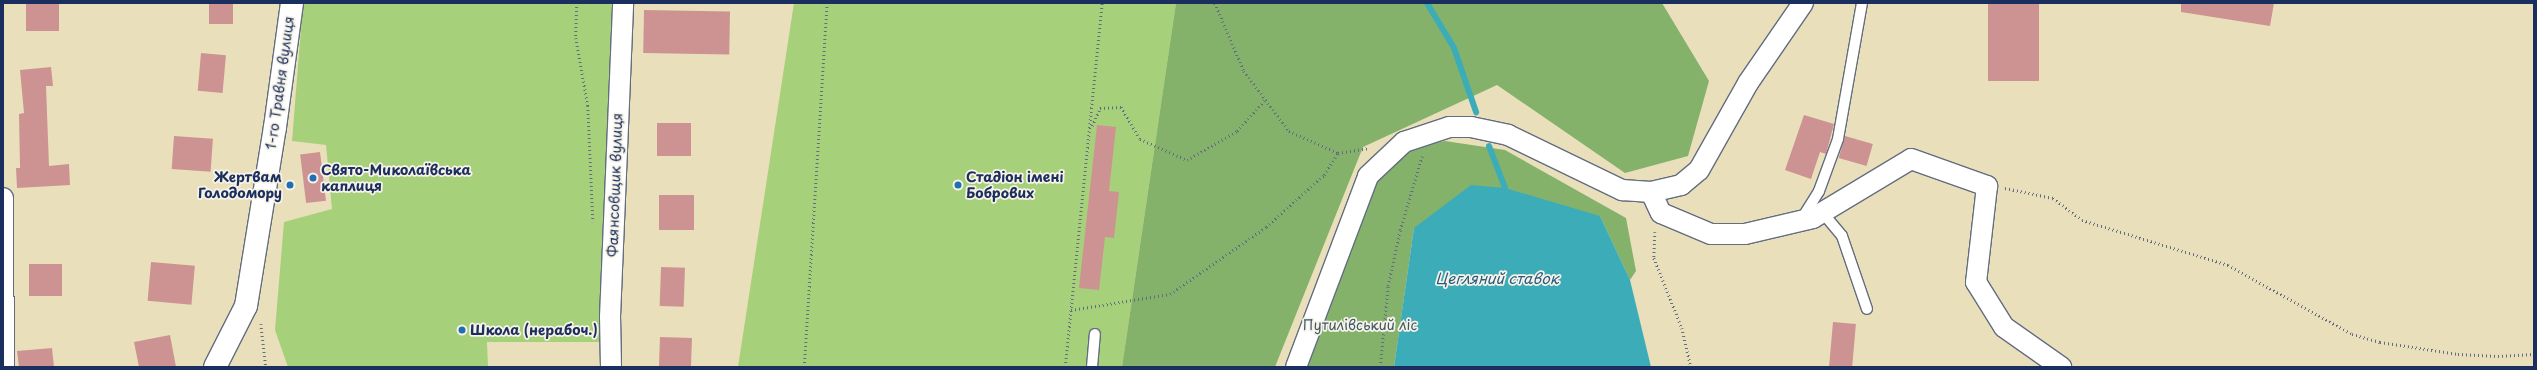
<!DOCTYPE html>
<html>
<head>
<meta charset="utf-8">
<style>
  body { margin:0 }
  #map { position:relative; width:2537px; height:370px; overflow:hidden; background:#eadfbb; font-family:"Playpen Sans",sans-serif }
  div>[style] { position:absolute }
  [style*='--x'] { left:calc(var(--x)*1px); top:calc(var(--y)*1px); width:calc(var(--w)*1px); rotate:calc(var(--a)*1deg) }
  .green>* { inset:0; background:#a7d07b }
  .forest>* { inset:0; background:#85b26b }
  .water>* { inset:0; background:#3cacb8 }
  .stream>* { height:6px; margin:-3px; padding:0 3px; transform-origin:3px; border-radius:3px; background:#3cacb8 }
  .building>* { inset:0; background:#cd9392; transform-origin:0 0 }
  .path>* { height:2.5px; margin-top:-1.25px; transform-origin:0; background:repeating-linear-gradient(90deg,#636d7f 0 1px,transparent 0 4px) }
  .roads { filter:drop-shadow(1px 0 #636d7f) drop-shadow(-1px 0 #636d7f) drop-shadow(0 1px #636d7f) drop-shadow(0 -1px #636d7f) }
  .service>* { height:10px; margin:-5px; padding:0 5px; transform-origin:5px; border-radius:5px; background:#fff }
  .minor>* { height:20px; margin:-10px; padding:0 10px; transform-origin:10px; border-radius:10px; background:#fff }
  .tertiary>* { height:22px; margin:-11px; padding:0 11px; transform-origin:11px; border-radius:11px; background:#fff }
  .dots>* { width:11px; height:11px; translate:-50% -50%; box-sizing:border-box; border:2px solid #f7f3e8; border-radius:50% }
  span { translate:-50% -50%; white-space:nowrap; text-align:center; line-height:1.15; -webkit-text-stroke:3.5px #f7f3e8; paint-order:stroke }
  .street-label { font-size:14px; color:#1b2f5e }
  .poi-label { font-size:14px; color:#1b2f5e; font-weight:700 }
  .left { translate:0 -50%; text-align:left }
  .right { translate:-100% -50%; text-align:right }
  .park-label { font-size:14px; color:#3e5765 }
  .water-label { font-size:15px; color:#275b7e; font-style:italic }
  .frame { position:absolute; inset:0; border:4px solid #1b2f5e; pointer-events:none }
</style>
</head>
<body>
<div id="map">
  <div class="green">
    <i style="clip-path:polygon(303px 3px,623px 3px,605px 342px,487px 342px,488px 367px,288px 367px,275px 330px,284px 222px,332px 209px,326px 145px,292px 141px)"></i>
    <i style="clip-path:polygon(794px 3px,1176px 3px,1122px 367px,738px 367px)"></i>
  </div>
  <div class="forest">
    <i style="clip-path:polygon(1176px 3px,1662px 3px,1709px 81px,1688px 156px,1625px 173px,1497px 85px,1363px 147px,1275px 367px,1122px 367px)"></i>
    <i style="clip-path:polygon(1445px 141px,1505px 150px,1626px 218px,1636px 271px,1630px 280px,1600px 216px,1414px 228px,1394px 367px,1304px 367px,1368px 181px,1400px 150px)"></i>
  </div>
  <div class="water">
    <i style="clip-path:polygon(1471px 185px,1505px 188px,1600px 216px,1630px 280px,1651px 367px,1394px 367px,1414px 228px)"></i>
  </div>
  <div class="stream">
    <i style="--x:1427;--y:3;--w:52;--a:59"></i>
    <i style="--x:1454;--y:48;--w:68;--a:71"></i>
    <i style="--x:1489;--y:146;--w:45;--a:69.1"></i>
  </div>
  <div class="building">
    <i style="left:26px;top:3px;width:33px;height:28px"></i>
    <i style="left:209px;top:3px;width:24px;height:21px"></i>
    <i style="left:1988px;top:3px;width:51px;height:78px"></i>
    <i style="clip-path:polygon(2181px 3px,2274px 3px,2270px 26px,2181px 12px)"></i>
    <i style="left:644px;top:10px;width:86px;height:43px;rotate:1deg"></i>
    <i style="left:201px;top:53px;width:25px;height:38px;rotate:5deg"></i>
    <i style="clip-path:polygon(51px 67px,53px 86px,46px 86px,49px 166px,69px 164px,70px 185px,17px 188px,16px 168px,20px 168px,19px 114px,24px 113px,20px 70px)"></i>
    <i style="clip-path:polygon(1804px 115px,1834px 124px,1826px 154px,1820px 152px,1811px 179px,1785px 170px)"></i>
    <i style="left:657px;top:123px;width:34px;height:33px"></i>
    <i style="clip-path:polygon(1097px 125px,1116px 127px,1109px 191px,1119px 192px,1114px 238px,1105px 237px,1099px 290px,1079px 288px)"></i>
    <i style="left:174px;top:136px;width:39px;height:33px;rotate:4deg"></i>
    <i style="left:1845px;top:136px;width:29px;height:23px;rotate:16deg"></i>
    <i style="left:320px;top:152px;width:49px;height:20px;rotate:83deg"></i>
    <i style="left:659px;top:195px;width:35px;height:35px"></i>
    <i style="left:151px;top:262px;width:44px;height:39px;rotate:5deg"></i>
    <i style="left:62px;top:264px;width:32px;height:33px;rotate:90deg"></i>
    <i style="left:661px;top:267px;width:24px;height:39px;rotate:2deg"></i>
    <i style="left:1833px;top:322px;width:23px;height:45px;rotate:5deg"></i>
    <i style="clip-path:polygon(170px 335px,176px 367px,139px 367px,134px 342px)"></i>
    <i style="left:660px;top:337px;width:32px;height:30px;rotate:2deg"></i>
    <i style="clip-path:polygon(52px 348px,54px 367px,19px 367px,17px 351px)"></i>
  </div>
  <div class="path">
    <i style="--x:577;--y:3;--w:35;--a:92"></i>
    <i style="--x:576;--y:38;--w:69;--a:80"></i>
    <i style="--x:588;--y:106;--w:116;--a:87.5"></i>
    <i style="--x:1215;--y:3;--w:74;--a:66.9"></i>
    <i style="--x:1244;--y:71;--w:75;--a:53.1"></i>
    <i style="--x:1289;--y:131;--w:54;--a:24.2"></i>
    <i style="--x:1338;--y:153;--w:30;--a:-9"></i>
    <i style="--x:1092;--y:126;--w:20;--a:-66"></i>
    <i style="--x:1100;--y:108;--w:21;--a:-3"></i>
    <i style="--x:1121;--y:107;--w:37;--a:59"></i>
    <i style="--x:1140;--y:139;--w:51;--a:24.1"></i>
    <i style="--x:1187;--y:160;--w:58;--a:-30.1"></i>
    <i style="--x:1237;--y:131;--w:42;--a:-47.9"></i>
    <i style="--x:2005;--y:188;--w:49;--a:11.8"></i>
    <i style="--x:2053;--y:198;--w:36;--a:37"></i>
    <i style="--x:2082;--y:220;--w:153;--a:17.1"></i>
    <i style="--x:2228;--y:265;--w:142;--a:29.1"></i>
    <i style="--x:2352;--y:334;--w:29;--a:16"></i>
    <i style="--x:2380;--y:342;--w:79;--a:8.7"></i>
    <i style="--x:2458;--y:354;--w:40;--a:2.9"></i>
    <i style="--x:2498;--y:356;--w:36;--a:-3"></i>
    <i style="--x:1655;--y:232;--w:26;--a:92"></i>
    <i style="--x:1654;--y:258;--w:75;--a:68.2"></i>
    <i style="--x:1682;--y:328;--w:40;--a:77"></i>
    <i style="--x:1071;--y:310;--w:100;--a:-9.2"></i>
    <i style="--x:1170;--y:294;--w:117;--a:-34.9"></i>
    <i style="--x:1266;--y:227;--w:78;--a:-41.9"></i>
    <i style="--x:1324;--y:175;--w:26;--a:-58"></i>
    <i style="--x:261;--y:324;--w:43;--a:83.4"></i>
    <i style="--x:804;--y:367;--w:365;--a:-86.4"></i>
    <i style="--x:1065;--y:367;--w:366;--a:-84.2"></i>
    <i style="--x:1380;--y:367;--w:81;--a:-84.4"></i>
    <i style="--x:1388;--y:286;--w:57;--a:-77.9"></i>
    <i style="--x:1400;--y:230;--w:77;--a:-73.4"></i>
  </div>
  <div class="roads">
    <div class="service">
      <i style="--x:1822;--y:212;--w:31;--a:50"></i>
      <i style="--x:1842;--y:236;--w:77;--a:71.1"></i>
      <i style="--x:1801;--y:220;--w:34;--a:-58"></i>
      <i style="--x:1819;--y:191;--w:55;--a:-69.9"></i>
      <i style="--x:1838;--y:139;--w:138;--a:-80"></i>
      <i style="--x:1092;--y:367;--w:33;--a:-85"></i>
    </div>
    <div class="minor">
      <i style="--x:1651;--y:192;--w:23;--a:65"></i>
      <i style="--x:1661;--y:213;--w:54;--a:22.8"></i>
      <i style="--x:1711;--y:234;--w:34;--a:0"></i>
      <i style="--x:1745;--y:234;--w:70;--a:-13.2"></i>
      <i style="--x:1813;--y:218;--w:114;--a:-31"></i>
      <i style="--x:1911;--y:159;--w:81;--a:19.6"></i>
      <i style="--x:1987;--y:186;--w:97;--a:96.5"></i>
      <i style="--x:1976;--y:282;--w:53;--a:58.1"></i>
      <i style="--x:2004;--y:327;--w:70;--a:35.1"></i>
      <i style="--x:3;--y:198;--w:169;--a:89.7"></i>
      <i style="--x:611;--y:367;--w:50;--a:-91.1"></i>
      <i style="--x:610;--y:317;--w:314;--a:-87.6"></i>
      <i style="--x:1296;--y:367;--w:204;--a:-69.3"></i>
      <i style="--x:1368;--y:176;--w:50;--a:-43.4"></i>
      <i style="--x:1404;--y:142;--w:47;--a:-18.4"></i>
      <i style="--x:1449;--y:127;--w:22;--a:0"></i>
      <i style="--x:1471;--y:127;--w:38;--a:12"></i>
      <i style="--x:1508;--y:135;--w:127;--a:25.8"></i>
      <i style="--x:1622;--y:190;--w:29;--a:4"></i>
      <i style="--x:1651;--y:192;--w:31;--a:-13"></i>
      <i style="--x:1681;--y:185;--w:23;--a:-40"></i>
      <i style="--x:1699;--y:170;--w:100;--a:-60.6"></i>
      <i style="--x:1748;--y:83;--w:97;--a:-55.5"></i>
    </div>
    <div class="tertiary">
      <i style="--x:215;--y:367;--w:68;--a:-63.1"></i>
      <i style="--x:246;--y:306;--w:181;--a:-80.8"></i>
      <i style="--x:275;--y:127;--w:125;--a:-82.2"></i>
    </div>
  </div>
  <div class="dots">
    <i style="left:313px;top:178px;background:#1f6fb2"></i>
    <i style="left:290px;top:185px;background:#1f6fb2"></i>
    <i style="left:958px;top:185px;background:#1f6fb2"></i>
    <i style="left:462px;top:330px;background:#1f6fb2"></i>
  </div>
  <div class="street-label">
    <span style="left:280px;top:83px;rotate:-82deg">1-го Травня вулиця</span>
    <span style="left:615px;top:185px;rotate:-88deg">Фаянсовщик вулиця</span>
  </div>
  <div class="poi-label">
    <span class="left" style="left:321px;top:178px">Свято-Миколаївська<br>каплиця</span>
    <span class="right" style="left:282px;top:185px">Жертвам<br>Голодомору</span>
    <span class="left" style="left:966px;top:185px">Стадіон імені<br>Бобрових</span>
    <span class="left" style="left:470px;top:330px">Школа (нерабоч.)</span>
  </div>
  <div class="park-label">
    <span style="left:1360px;top:325px">Путилівський ліс</span>
  </div>
  <div class="water-label">
    <span style="left:1497px;top:278px">Цегляний ставок</span>
  </div>
  <div class="frame"></div>
</div>
</body>
</html>
